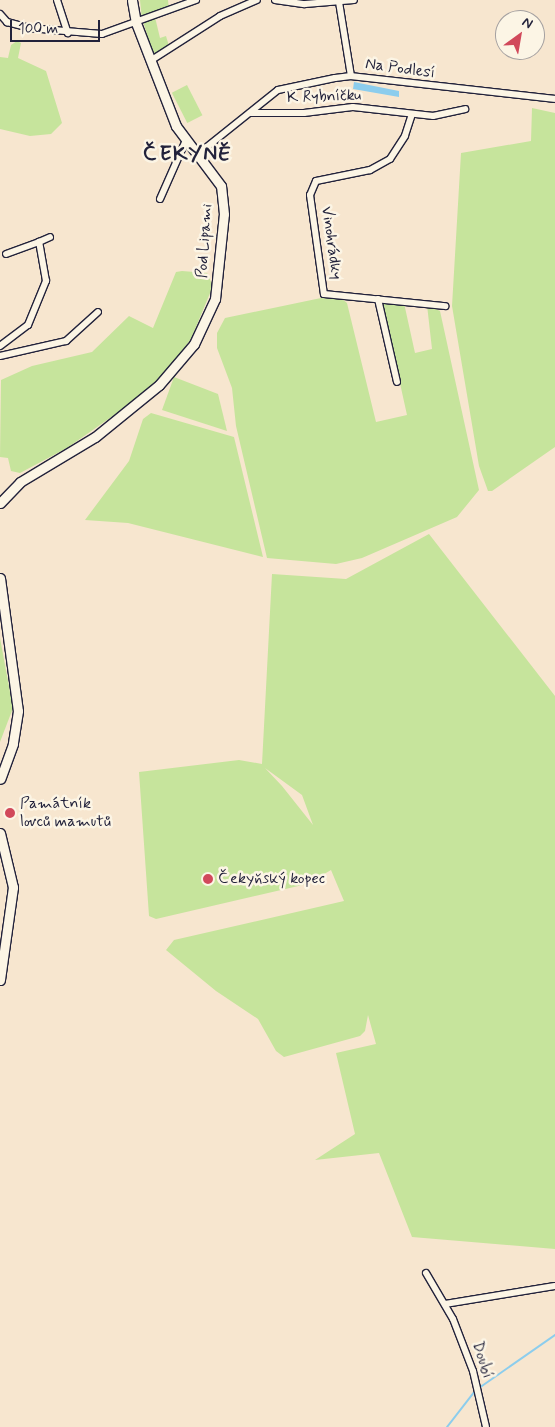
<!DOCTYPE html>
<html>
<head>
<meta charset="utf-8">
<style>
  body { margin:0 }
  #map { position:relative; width:555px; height:1427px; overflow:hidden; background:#f7e6cf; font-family:Mynerve,sans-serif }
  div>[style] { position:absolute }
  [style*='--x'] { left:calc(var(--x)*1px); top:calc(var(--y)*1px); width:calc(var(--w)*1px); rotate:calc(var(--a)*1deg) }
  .green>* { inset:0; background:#c6e49c; transform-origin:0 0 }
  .water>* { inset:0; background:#8ccded }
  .stream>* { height:2px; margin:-1px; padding:0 1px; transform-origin:1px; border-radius:1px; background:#8ccded }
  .roads { filter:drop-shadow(1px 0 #22223b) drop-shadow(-1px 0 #22223b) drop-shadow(0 1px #22223b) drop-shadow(0 -1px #22223b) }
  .minor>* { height:6px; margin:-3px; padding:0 3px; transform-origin:3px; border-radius:3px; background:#fcf5e5 }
  .secondary>* { height:9px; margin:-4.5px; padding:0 4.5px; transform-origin:4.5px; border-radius:4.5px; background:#fcf5e5 }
  .dots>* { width:14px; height:14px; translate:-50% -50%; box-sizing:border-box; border:2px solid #fcf5e5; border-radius:50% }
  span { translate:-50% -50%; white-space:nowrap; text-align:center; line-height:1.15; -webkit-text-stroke:5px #fcf5e5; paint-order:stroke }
  .street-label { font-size:16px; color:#22223b }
  .poi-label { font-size:16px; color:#22223b }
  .left { translate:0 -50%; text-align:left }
  .district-label { font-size:21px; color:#22223b; font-weight:700; letter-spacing:1px }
  .north { position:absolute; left:495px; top:10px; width:50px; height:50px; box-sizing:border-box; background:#fcf5e5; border:1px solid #a5a1a1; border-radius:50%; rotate:32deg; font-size:14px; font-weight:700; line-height:20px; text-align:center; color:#22223b }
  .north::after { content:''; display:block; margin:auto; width:18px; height:22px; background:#d1495b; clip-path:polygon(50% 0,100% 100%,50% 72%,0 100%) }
  .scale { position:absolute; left:10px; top:20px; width:90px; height:22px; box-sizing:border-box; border:2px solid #22223b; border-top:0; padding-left:6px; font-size:15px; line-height:18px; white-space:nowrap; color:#22223b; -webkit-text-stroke:4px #fcf5e5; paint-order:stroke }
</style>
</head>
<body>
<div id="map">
  <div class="green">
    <i style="clip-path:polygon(140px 0,168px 0,169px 10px,142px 20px)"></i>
    <i style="clip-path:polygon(155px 17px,160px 38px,166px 36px,169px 46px,153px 55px,143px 21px)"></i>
    <i style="clip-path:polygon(17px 41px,21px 43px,18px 58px,46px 71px,62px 123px,51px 134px,30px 136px,0 129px,0 57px,8px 58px,11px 45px)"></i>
    <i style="left:187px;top:85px;width:34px;height:17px;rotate:63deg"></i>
    <i style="clip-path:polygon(532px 108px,555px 113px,555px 447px,492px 491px,488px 491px,479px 466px,452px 306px,461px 153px,531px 141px)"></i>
    <i style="clip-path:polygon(182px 271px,207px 273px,213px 286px,191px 339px,166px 372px,137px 399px,67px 448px,20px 473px,11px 471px,8px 458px,0 457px,1px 380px,32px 366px,92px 352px,129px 316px,153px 328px,176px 272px)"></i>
    <i style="clip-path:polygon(321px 298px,342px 299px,347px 303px,376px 422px,407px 415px,382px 302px,404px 303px,415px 353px,432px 349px,427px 305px,440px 311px,479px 490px,457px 517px,362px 558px,336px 564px,267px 558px,236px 426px,232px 388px,217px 348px,217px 333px,225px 318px)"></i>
    <i style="clip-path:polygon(174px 377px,218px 394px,227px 431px,162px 410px)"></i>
    <i style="clip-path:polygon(151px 413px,234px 437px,263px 557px,128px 523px,85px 520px,129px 461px,143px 419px)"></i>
    <i style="clip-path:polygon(evenodd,429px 534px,555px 696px,555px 1249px,412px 1237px,379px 1153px,315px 1160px,355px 1134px,336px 1053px,376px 1044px,368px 1015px,365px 1031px,360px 1036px,284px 1057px,276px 1051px,258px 1019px,216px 991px,166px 950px,174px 940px,344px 901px,331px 870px,307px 884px,156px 919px,149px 916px,139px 772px,239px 760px,262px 764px,272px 574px,346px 579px,429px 534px,265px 768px,302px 795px,313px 825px,282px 786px,265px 768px)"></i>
    <i style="clip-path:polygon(0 638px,13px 708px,0 742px)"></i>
  </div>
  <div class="water">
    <i style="clip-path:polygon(354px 82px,399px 91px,399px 97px,353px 89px)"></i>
  </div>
  <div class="stream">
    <i style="--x:479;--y:1388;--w:93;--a:-34.9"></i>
    <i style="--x:447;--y:1427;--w:46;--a:-52.1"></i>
  </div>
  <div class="roads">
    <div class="minor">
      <i style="--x:57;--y:0;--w:35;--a:72"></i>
      <i style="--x:275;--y:0;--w:30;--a:8"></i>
      <i style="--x:305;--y:4;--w:49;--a:-4.7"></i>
      <i style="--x:339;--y:2;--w:75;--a:80.8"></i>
      <i style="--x:0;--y:14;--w:11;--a:49"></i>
      <i style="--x:7;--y:22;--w:23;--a:15"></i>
      <i style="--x:29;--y:28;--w:73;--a:4.7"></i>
      <i style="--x:102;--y:34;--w:100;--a:-19.9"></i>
      <i style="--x:150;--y:61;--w:83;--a:-32.7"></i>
      <i style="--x:220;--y:16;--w:40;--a:-23.4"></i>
      <i style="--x:250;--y:113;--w:54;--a:0"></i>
      <i style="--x:304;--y:113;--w:49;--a:-7"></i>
      <i style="--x:353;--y:107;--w:81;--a:6.4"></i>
      <i style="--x:433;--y:116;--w:33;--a:-12"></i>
      <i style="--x:412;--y:114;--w:23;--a:108"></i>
      <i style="--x:405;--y:136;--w:27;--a:123"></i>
      <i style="--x:390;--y:159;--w:23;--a:151"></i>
      <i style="--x:370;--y:170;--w:55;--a:168.5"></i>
      <i style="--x:316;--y:181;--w:15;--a:113"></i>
      <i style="--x:310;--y:195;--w:100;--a:82"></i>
      <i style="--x:324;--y:294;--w:122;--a:5.7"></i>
      <i style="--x:198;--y:154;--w:102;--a:-38.7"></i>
      <i style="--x:278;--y:90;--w:58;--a:-11.9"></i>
      <i style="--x:335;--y:78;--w:16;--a:-7"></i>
      <i style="--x:351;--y:76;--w:205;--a:6.4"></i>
      <i style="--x:160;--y:199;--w:64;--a:-66.2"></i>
      <i style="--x:39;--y:242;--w:12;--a:-24"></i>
      <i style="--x:378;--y:299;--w:85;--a:77.1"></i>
      <i style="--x:0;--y:346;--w:35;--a:-37"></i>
      <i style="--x:28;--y:325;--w:48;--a:-67.8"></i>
      <i style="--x:46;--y:281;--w:40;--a:-100"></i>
      <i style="--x:39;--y:242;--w:35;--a:160"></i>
      <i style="--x:0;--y:356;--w:68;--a:-12.8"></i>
      <i style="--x:66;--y:341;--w:43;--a:-42.2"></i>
      <i style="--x:426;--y:1273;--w:53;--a:59.6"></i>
      <i style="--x:453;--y:1319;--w:56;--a:69"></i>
      <i style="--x:473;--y:1371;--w:57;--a:76.9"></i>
      <i style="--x:445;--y:1304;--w:111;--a:-9.3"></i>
    </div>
    <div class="secondary">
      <i style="--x:0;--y:503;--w:29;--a:-46"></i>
      <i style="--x:20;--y:482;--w:87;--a:-31"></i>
      <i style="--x:95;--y:437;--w:82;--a:-39.1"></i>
      <i style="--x:159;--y:385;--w:54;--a:-49.5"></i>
      <i style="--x:194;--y:344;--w:50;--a:-65"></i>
      <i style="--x:215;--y:299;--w:85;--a:-84"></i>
      <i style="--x:224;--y:214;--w:28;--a:-96"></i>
      <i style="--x:221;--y:186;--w:75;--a:-126.9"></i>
      <i style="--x:176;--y:126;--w:110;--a:-111.2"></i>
      <i style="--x:136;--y:23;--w:23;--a:-100"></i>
      <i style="--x:0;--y:578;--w:134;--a:82.3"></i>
      <i style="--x:18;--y:711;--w:33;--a:99"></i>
      <i style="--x:13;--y:744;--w:37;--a:110"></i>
      <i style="--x:0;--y:833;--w:56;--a:76.5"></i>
      <i style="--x:13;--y:887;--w:94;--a:98"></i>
    </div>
  </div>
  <div class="dots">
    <i style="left:10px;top:813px;background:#d1495b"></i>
    <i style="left:208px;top:879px;background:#d1495b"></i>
  </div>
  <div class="street-label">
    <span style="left:400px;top:69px;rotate:8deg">Na Podlesí</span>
    <span style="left:324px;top:97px;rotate:-2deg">K Rybníčku</span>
    <span style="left:205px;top:241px;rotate:-86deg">Pod Lipami</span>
    <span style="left:331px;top:243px;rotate:82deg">Vinohrádky</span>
    <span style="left:482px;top:1360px;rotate:72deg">Doubí</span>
  </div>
  <div class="poi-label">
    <span class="left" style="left:20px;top:813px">Památník<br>lovců mamutů</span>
    <span class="left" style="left:218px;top:879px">Čekyňský kopec</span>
  </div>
  <div class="district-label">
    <span style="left:187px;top:154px">ČEKYNĚ</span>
  </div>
  <div class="north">N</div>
  <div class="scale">100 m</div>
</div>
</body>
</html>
